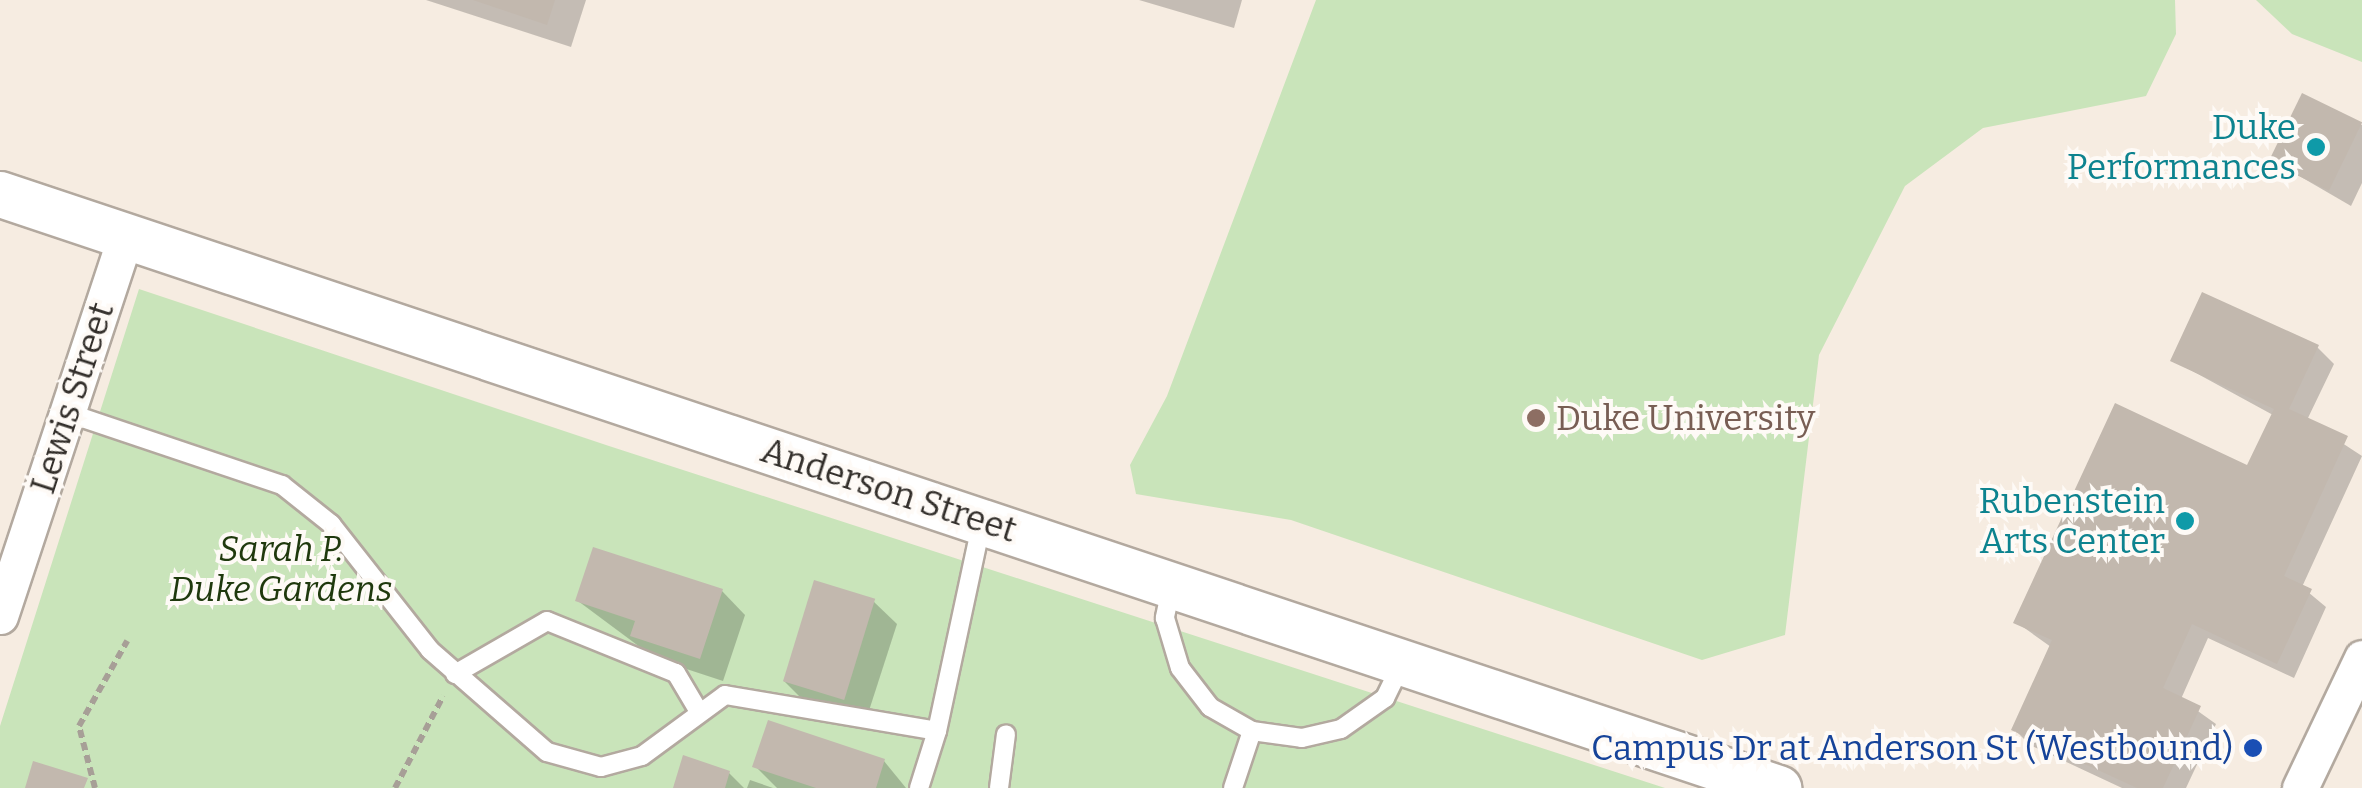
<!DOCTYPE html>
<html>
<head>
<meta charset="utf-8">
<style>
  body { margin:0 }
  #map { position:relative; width:2362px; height:788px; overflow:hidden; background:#f6ece1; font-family:Bitter,serif }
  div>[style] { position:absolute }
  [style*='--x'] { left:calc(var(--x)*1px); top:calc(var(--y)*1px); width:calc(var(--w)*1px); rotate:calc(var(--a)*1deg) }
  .green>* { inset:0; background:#c9e4ba }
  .shadow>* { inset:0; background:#0003 }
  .building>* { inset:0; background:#c2b8ae; transform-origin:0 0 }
  .path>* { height:6px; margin-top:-3px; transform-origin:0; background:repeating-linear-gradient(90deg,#a79f97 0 8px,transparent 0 13px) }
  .roads { filter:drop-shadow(2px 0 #b3a99f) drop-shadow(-2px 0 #b3a99f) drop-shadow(0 2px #b3a99f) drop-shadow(0 -2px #b3a99f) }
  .service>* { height:18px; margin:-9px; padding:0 9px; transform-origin:9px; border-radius:9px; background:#fff }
  .minor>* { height:35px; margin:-17.5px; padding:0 17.5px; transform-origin:17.5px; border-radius:17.5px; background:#fff }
  .tertiary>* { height:45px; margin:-22.5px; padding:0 22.5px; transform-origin:22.5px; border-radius:22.5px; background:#fff }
  .dots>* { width:28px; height:28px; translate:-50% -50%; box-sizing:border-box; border:5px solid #fefaf6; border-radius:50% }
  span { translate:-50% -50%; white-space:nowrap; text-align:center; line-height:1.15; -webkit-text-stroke:8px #fefaf6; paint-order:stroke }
  .culture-label { font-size:35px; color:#0d838f }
  .right { translate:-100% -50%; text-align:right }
  .street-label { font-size:35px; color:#332f2b }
  .education-label { font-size:35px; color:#785e54 }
  .left { translate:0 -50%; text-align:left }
  .park-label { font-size:35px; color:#1f390d; font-style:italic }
  .transit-label { font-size:35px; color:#164399 }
</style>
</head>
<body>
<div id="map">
  <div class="green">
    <i style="clip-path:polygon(1316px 0,2175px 0,2176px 34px,2146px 96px,1983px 128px,1905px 186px,1819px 355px,1785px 635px,1702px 660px,1291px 520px,1136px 494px,1130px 465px,1167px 396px)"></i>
    <i style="clip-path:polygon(2256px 0,2362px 0,2362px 62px,2292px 34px)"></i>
    <i style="clip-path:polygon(139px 289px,609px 446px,1665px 788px,0 788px,0 726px)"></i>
  </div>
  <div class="shadow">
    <i style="clip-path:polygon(426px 0,586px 0,571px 47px)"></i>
    <i style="clip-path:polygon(1139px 0,1242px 0,1234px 28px)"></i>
    <i style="clip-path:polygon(2303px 96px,2362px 125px,2362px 183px,2351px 206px,2272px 160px)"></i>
    <i style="clip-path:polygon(2317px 347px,2334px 364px,2307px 420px,2362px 456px,2302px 587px,2326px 607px,2294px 678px,2208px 638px,2181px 699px,2216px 724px,2186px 788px,2122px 788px,2030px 745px,2014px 729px,2051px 647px,2016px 622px,2249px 468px,2273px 415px,2174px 361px)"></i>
    <i style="clip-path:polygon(722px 591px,745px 615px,723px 681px,656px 659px,578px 601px)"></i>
    <i style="clip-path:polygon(873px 601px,897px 624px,865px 723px,807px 704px,784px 681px)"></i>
    <i style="clip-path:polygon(884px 761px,906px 788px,777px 788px,755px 766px)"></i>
    <i style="clip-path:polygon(729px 773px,744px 788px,675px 788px)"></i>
    <i style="clip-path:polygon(750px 780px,773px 788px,747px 788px)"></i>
  </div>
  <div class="building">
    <i style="clip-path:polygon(473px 0,555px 0,547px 25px)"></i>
    <i style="left:2302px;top:93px;width:67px;height:76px;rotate:26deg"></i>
    <i style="clip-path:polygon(2202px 292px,2319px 345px,2289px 409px,2348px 436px,2284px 576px,2312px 589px,2277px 664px,2192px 624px,2163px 688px,2201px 706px,2163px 788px,2137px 788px,2011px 730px,2052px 640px,2013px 623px,2115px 403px,2247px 465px,2274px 409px,2170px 361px)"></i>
    <i style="clip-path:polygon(593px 547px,723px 589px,700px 659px,630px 636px,635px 621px,575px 601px)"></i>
    <i style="left:814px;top:580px;width:64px;height:106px;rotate:17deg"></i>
    <i style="clip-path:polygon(768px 720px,885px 759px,876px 788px,816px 788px,752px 767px)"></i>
    <i style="clip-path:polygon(683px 755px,730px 771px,725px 788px,673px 788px)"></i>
    <i style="clip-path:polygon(33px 761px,88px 778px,84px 788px,25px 788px)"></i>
  </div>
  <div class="path">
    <i style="--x:95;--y:788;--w:64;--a:-104.5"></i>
    <i style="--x:79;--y:726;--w:98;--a:-60.5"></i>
    <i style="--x:395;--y:788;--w:104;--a:-62.4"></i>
  </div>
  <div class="roads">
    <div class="service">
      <i style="--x:68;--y:413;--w:226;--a:18.6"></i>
      <i style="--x:282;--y:485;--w:63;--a:38.5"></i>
      <i style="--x:331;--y:524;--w:160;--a:51.8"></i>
      <i style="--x:430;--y:650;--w:155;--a:41.1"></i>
      <i style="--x:547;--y:752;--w:56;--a:15.5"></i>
      <i style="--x:601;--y:767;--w:42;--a:-15"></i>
      <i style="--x:642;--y:756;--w:103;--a:-36.3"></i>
      <i style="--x:725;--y:695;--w:215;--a:9.6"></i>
      <i style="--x:937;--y:731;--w:60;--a:107.5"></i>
      <i style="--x:1172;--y:584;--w:35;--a:102"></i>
      <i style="--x:1165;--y:618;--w:52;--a:73.3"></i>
      <i style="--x:1180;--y:668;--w:49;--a:52.4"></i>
      <i style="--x:1210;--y:707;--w:48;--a:29.7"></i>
      <i style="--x:1252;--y:731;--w:50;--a:8"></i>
      <i style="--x:1302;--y:738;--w:40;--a:-13"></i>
      <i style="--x:1341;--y:729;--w:54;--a:-35.2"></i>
      <i style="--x:1385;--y:698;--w:39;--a:-64"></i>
      <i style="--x:455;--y:674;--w:106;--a:-29.9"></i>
      <i style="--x:547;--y:621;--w:139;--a:22"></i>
      <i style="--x:676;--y:673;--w:43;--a:59.3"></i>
      <i style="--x:937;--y:731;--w:215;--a:-77.9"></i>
      <i style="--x:999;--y:788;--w:54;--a:-82.6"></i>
      <i style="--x:1233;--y:788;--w:60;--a:-71.6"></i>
    </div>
    <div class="minor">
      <i style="--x:0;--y:616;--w:399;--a:-71.7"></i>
      <i style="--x:2300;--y:788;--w:144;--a:-64.5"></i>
    </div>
    <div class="tertiary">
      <i style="--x:0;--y:194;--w:1875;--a:18.47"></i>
    </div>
  </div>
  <div class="dots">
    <i style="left:2316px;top:147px;background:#0f9aa8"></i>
    <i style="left:1536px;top:418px;background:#8d6e63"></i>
    <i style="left:2185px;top:521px;background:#0f9aa8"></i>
    <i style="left:2253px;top:748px;background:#1a4fb4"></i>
  </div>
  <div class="culture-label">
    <span class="right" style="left:2296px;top:147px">Duke<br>Performances</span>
    <span class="right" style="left:2165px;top:521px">Rubenstein<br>Arts Center</span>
  </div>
  <div class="street-label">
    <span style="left:72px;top:398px;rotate:-72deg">Lewis Street</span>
    <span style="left:889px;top:490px;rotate:18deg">Anderson Street</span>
  </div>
  <div class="education-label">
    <span class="left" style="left:1556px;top:418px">Duke University</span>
  </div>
  <div class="park-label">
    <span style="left:281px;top:569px">Sarah P.<br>Duke Gardens</span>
  </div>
  <div class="transit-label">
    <span class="right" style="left:2233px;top:748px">Campus Dr at Anderson St (Westbound)</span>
  </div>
</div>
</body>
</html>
